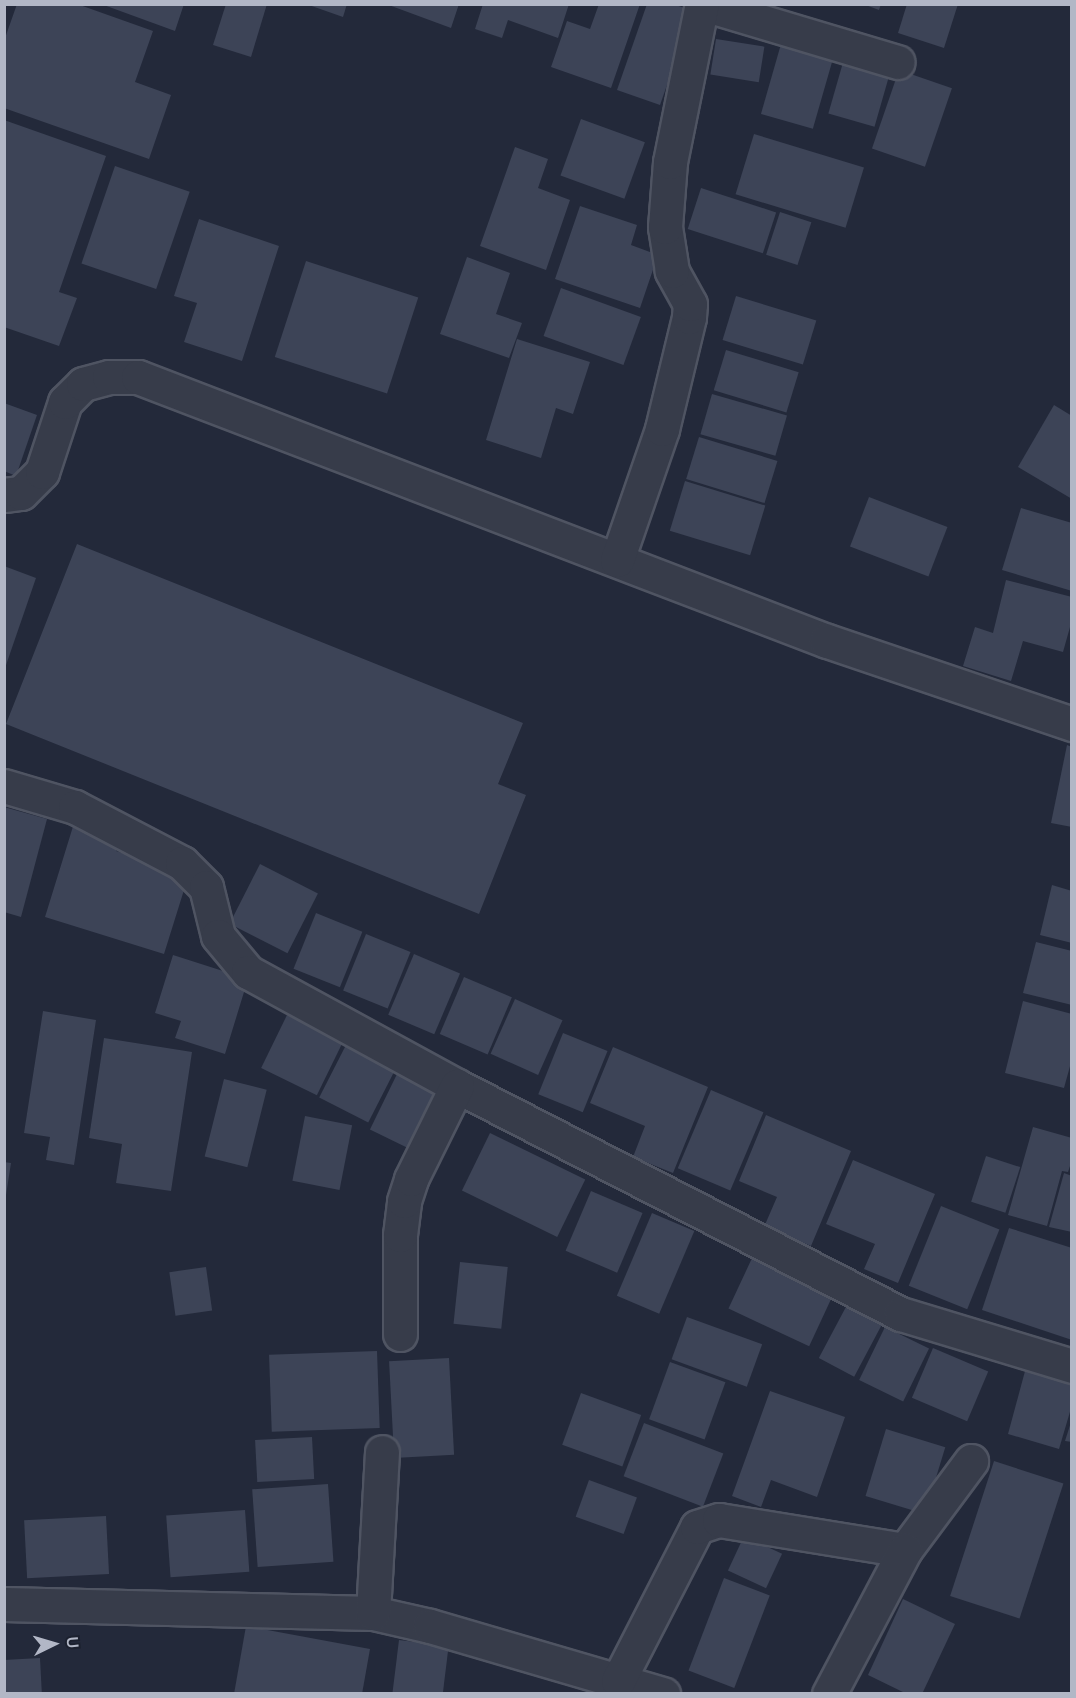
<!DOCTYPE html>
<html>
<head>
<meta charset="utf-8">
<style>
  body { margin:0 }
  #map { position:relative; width:1076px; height:1698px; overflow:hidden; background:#23293a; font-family:"Nunito Sans",sans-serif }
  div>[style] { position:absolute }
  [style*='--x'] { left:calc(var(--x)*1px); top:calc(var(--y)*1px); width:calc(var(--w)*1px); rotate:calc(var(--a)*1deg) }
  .building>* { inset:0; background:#3d4457; transform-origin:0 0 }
  .roads { filter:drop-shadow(2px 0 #4f5462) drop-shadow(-2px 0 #4f5462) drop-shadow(0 2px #4f5462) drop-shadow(0 -2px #4f5462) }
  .minor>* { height:33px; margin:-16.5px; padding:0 16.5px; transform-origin:16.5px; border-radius:16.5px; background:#373c4a }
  span { translate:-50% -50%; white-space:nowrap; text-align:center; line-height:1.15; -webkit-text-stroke:5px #1c212f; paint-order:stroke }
  .frame { position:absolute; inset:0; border:6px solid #b2b7c6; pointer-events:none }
  .north { position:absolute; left:24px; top:1614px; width:60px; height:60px; -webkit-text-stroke:4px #1c212f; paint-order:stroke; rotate:85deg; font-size:16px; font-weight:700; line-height:24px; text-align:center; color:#b2b7c6 }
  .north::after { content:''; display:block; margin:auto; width:21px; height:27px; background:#b2b7c6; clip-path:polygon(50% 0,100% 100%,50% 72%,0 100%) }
</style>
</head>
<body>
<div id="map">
  <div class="building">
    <i style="clip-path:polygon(17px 4px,77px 4px,153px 31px,135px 82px,171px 95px,149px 159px,4px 108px,4px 41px)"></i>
    <i style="clip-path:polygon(101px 4px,184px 4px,175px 31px)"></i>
    <i style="clip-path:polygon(226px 4px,267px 4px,251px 57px,213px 45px)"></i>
    <i style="clip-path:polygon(306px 4px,347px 4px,343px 17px)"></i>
    <i style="clip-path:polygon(386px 4px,459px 4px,451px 28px)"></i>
    <i style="clip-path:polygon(483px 4px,569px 4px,558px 38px,508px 20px,502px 38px,475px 29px)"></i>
    <i style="clip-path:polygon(599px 4px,640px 4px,611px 88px,551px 67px,567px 21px,590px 29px)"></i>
    <i style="clip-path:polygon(647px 4px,673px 4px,693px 11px,660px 105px,617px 90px)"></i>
    <i style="clip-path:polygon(863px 4px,881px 4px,879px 10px)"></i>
    <i style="clip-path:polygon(907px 4px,958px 4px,944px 48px,898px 33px)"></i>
    <i style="left:783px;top:37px;width:54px;height:80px;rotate:16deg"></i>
    <i style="left:716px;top:39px;width:49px;height:36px;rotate:9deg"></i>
    <i style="left:846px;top:52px;width:48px;height:64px;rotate:16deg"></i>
    <i style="left:899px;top:70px;width:56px;height:83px;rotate:19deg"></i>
    <i style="left:581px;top:119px;width:68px;height:60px;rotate:20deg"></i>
    <i style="clip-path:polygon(4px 120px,106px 156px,59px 292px,77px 298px,59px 346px,4px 327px)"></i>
    <i style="left:754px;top:134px;width:115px;height:63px;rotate:17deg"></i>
    <i style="clip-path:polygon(515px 147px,548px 159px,538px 188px,570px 200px,546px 270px,480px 246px)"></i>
    <i style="left:115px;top:166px;width:79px;height:103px;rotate:19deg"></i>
    <i style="left:701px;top:188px;width:79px;height:43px;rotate:18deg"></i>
    <i style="clip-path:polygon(580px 206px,637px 225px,631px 245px,658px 255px,640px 308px,555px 279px)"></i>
    <i style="left:780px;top:212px;width:33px;height:45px;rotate:18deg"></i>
    <i style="clip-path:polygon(199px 219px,279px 246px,242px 361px,184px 342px,197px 303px,174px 296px)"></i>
    <i style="clip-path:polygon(467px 257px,510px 273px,496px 314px,522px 323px,509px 358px,440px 334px)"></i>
    <i style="left:306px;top:261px;width:118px;height:101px;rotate:18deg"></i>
    <i style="left:561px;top:288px;width:85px;height:51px;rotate:20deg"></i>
    <i style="left:736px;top:296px;width:84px;height:46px;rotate:17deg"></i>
    <i style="clip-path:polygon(517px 339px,590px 362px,573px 414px,556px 408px,541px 458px,486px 440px)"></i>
    <i style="left:726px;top:350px;width:76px;height:42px;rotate:17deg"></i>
    <i style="left:712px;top:394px;width:78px;height:42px;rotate:16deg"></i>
    <i style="clip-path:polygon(4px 403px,37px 415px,16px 476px,4px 471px)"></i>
    <i style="clip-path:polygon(1054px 405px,1072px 416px,1072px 499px,1018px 467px)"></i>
    <i style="left:699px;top:437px;width:82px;height:44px;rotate:17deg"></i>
    <i style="left:685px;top:481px;width:84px;height:52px;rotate:17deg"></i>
    <i style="left:869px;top:497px;width:84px;height:53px;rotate:21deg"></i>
    <i style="clip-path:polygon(1021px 508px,1072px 523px,1072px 591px,1002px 570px)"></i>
    <i style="clip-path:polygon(77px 544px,523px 723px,498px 784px,526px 795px,479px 914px,6px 724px)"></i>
    <i style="clip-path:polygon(4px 566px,36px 578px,5px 668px,4px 668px)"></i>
    <i style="clip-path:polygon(1006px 580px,1072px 597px,1072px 620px,1063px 652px,1023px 641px,1011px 681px,963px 666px,975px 627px,993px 633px)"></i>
    <i style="clip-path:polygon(1067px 745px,1072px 747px,1072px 827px,1051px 823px)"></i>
    <i style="clip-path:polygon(4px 807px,47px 819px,21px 917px,4px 912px)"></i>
    <i style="clip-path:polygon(75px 820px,122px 835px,116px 851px,189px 874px,164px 954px,45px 917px)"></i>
    <i style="left:260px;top:864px;width:65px;height:67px;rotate:27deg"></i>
    <i style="clip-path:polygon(1052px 885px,1072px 891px,1072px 943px,1040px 935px)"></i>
    <i style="left:316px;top:913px;width:50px;height:60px;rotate:22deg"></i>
    <i style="left:366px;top:934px;width:48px;height:61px;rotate:22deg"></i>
    <i style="clip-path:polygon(1036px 942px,1072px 951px,1072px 1005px,1023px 993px)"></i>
    <i style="left:414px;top:954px;width:50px;height:66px;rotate:23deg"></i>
    <i style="clip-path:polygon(173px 955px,248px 979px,225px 1054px,175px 1038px,181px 1021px,155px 1013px)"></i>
    <i style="left:464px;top:977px;width:52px;height:62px;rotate:23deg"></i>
    <i style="left:515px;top:999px;width:52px;height:60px;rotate:24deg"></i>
    <i style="clip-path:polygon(1023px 1001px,1072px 1014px,1072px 1059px,1064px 1088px,1005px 1073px)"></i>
    <i style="clip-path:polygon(43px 1011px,96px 1020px,74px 1165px,46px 1160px,50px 1137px,24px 1133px)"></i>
    <i style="left:287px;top:1015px;width:62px;height:59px;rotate:26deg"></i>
    <i style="left:563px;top:1033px;width:48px;height:66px;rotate:22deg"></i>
    <i style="clip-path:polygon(104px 1038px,192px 1052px,171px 1191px,116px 1183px,122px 1144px,89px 1138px)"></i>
    <i style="left:346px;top:1045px;width:55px;height:59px;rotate:27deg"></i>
    <i style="clip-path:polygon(613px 1047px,708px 1087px,673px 1173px,633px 1157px,645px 1126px,590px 1103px)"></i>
    <i style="left:398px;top:1072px;width:57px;height:64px;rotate:26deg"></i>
    <i style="left:224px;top:1079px;width:44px;height:80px;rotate:14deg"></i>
    <i style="left:711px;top:1090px;width:57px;height:85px;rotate:23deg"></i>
    <i style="clip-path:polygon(766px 1115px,851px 1151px,811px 1246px,764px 1227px,777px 1197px,739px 1181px)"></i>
    <i style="left:305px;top:1116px;width:48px;height:66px;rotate:11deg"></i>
    <i style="clip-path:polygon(1033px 1127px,1072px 1138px,1072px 1160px,1068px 1172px,1062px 1171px,1047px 1226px,1008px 1215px)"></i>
    <i style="left:490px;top:1133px;width:106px;height:64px;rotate:26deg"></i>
    <i style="left:986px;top:1156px;width:36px;height:48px;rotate:18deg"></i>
    <i style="clip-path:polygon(853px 1160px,935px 1194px,898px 1283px,864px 1269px,875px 1244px,826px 1224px)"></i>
    <i style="clip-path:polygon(4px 1162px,11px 1163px,6px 1195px,4px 1195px)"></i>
    <i style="clip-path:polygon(1064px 1173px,1072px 1176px,1072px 1232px,1049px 1227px)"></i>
    <i style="left:591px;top:1191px;width:56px;height:65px;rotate:23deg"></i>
    <i style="left:941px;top:1206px;width:63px;height:86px;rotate:22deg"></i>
    <i style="left:652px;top:1213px;width:46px;height:90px;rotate:23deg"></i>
    <i style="clip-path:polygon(1009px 1228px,1072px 1248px,1072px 1340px,982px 1310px)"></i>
    <i style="left:753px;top:1256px;width:89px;height:58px;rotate:25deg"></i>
    <i style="left:460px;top:1262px;width:48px;height:62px;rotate:6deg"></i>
    <i style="left:206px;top:1267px;width:44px;height:37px;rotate:82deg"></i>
    <i style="left:847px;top:1305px;width:40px;height:60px;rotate:28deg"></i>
    <i style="left:687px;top:1317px;width:80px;height:45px;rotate:20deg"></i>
    <i style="left:885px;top:1327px;width:49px;height:59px;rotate:26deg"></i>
    <i style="left:933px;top:1348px;width:60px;height:54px;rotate:23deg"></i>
    <i style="left:377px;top:1351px;width:77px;height:108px;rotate:88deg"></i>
    <i style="left:449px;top:1358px;width:97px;height:60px;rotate:87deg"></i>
    <i style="clip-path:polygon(1028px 1360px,1072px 1372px,1072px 1405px,1059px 1449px,1008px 1434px)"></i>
    <i style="left:670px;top:1362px;width:59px;height:61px;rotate:20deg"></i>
    <i style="clip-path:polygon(770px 1391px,845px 1417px,817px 1497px,771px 1480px,761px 1507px,732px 1496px)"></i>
    <i style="left:581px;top:1393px;width:64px;height:55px;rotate:20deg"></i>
    <i style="clip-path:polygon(1072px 1419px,1072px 1442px,1065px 1441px)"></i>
    <i style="left:644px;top:1423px;width:85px;height:57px;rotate:21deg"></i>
    <i style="left:886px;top:1429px;width:62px;height:70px;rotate:17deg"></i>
    <i style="left:312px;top:1437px;width:42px;height:57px;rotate:87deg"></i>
    <i style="left:994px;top:1461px;width:73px;height:142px;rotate:18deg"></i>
    <i style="left:589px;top:1480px;width:51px;height:39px;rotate:20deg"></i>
    <i style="left:328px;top:1484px;width:78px;height:76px;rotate:86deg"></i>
    <i style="left:245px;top:1510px;width:62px;height:79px;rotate:86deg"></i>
    <i style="left:106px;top:1516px;width:58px;height:82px;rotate:87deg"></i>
    <i style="left:744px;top:1536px;width:42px;height:38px;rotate:25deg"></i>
    <i style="left:724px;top:1578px;width:49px;height:99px;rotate:21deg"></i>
    <i style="clip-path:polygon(903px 1599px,955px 1624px,922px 1694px,907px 1694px,868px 1675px)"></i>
    <i style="clip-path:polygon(246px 1626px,370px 1649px,362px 1694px,234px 1694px)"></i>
    <i style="left:399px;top:1640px;width:50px;height:54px;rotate:7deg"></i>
    <i style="left:40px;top:1658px;width:36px;height:36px;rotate:87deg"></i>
  </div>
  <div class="roads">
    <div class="minor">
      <i style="--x:703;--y:4;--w:203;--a:16.6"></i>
      <i style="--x:4;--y:495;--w:17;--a:-7"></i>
      <i style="--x:21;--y:493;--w:30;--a:-45"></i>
      <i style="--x:42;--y:472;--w:74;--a:-71.8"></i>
      <i style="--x:65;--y:402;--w:25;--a:-45"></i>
      <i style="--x:83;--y:384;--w:27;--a:-15"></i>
      <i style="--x:109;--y:377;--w:29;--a:0"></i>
      <i style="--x:138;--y:377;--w:738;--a:20.97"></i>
      <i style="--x:827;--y:641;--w:259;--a:18.7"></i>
      <i style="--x:617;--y:560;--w:139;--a:-71"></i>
      <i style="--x:662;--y:429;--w:115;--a:-76.4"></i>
      <i style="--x:689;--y:317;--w:13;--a:-86"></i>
      <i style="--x:690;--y:304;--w:38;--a:-119"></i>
      <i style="--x:672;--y:271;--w:45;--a:-99"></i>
      <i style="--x:665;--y:227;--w:65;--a:-85.6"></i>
      <i style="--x:670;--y:162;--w:161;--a:-78.6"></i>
      <i style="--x:4;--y:786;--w:74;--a:16.5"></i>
      <i style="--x:75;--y:807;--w:121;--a:27.6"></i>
      <i style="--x:182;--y:863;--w:34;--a:45"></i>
      <i style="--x:206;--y:887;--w:50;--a:76.2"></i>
      <i style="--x:218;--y:936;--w:47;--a:50.2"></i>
      <i style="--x:248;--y:972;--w:238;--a:28.6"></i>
      <i style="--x:457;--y:1086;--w:499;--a:27.2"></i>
      <i style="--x:901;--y:1314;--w:179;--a:16.9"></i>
      <i style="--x:400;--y:1334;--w:99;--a:-90"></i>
      <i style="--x:400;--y:1235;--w:34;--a:-83"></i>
      <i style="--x:404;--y:1201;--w:23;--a:-72"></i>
      <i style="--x:411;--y:1179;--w:104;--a:-63.7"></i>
      <i style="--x:4;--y:1604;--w:369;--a:1.4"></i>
      <i style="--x:373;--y:1613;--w:58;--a:12.8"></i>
      <i style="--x:430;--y:1626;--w:243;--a:16.3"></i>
      <i style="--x:373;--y:1613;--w:161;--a:-86.8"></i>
      <i style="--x:618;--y:1681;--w:173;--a:-62.8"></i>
      <i style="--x:697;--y:1527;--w:23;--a:-18"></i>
      <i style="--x:719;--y:1520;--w:188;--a:9.2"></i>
      <i style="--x:905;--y:1550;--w:111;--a:-53.4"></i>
      <i style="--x:829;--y:1694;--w:163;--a:-62.2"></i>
    </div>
  </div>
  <div class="frame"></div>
  <div class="north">U</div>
</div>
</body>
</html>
